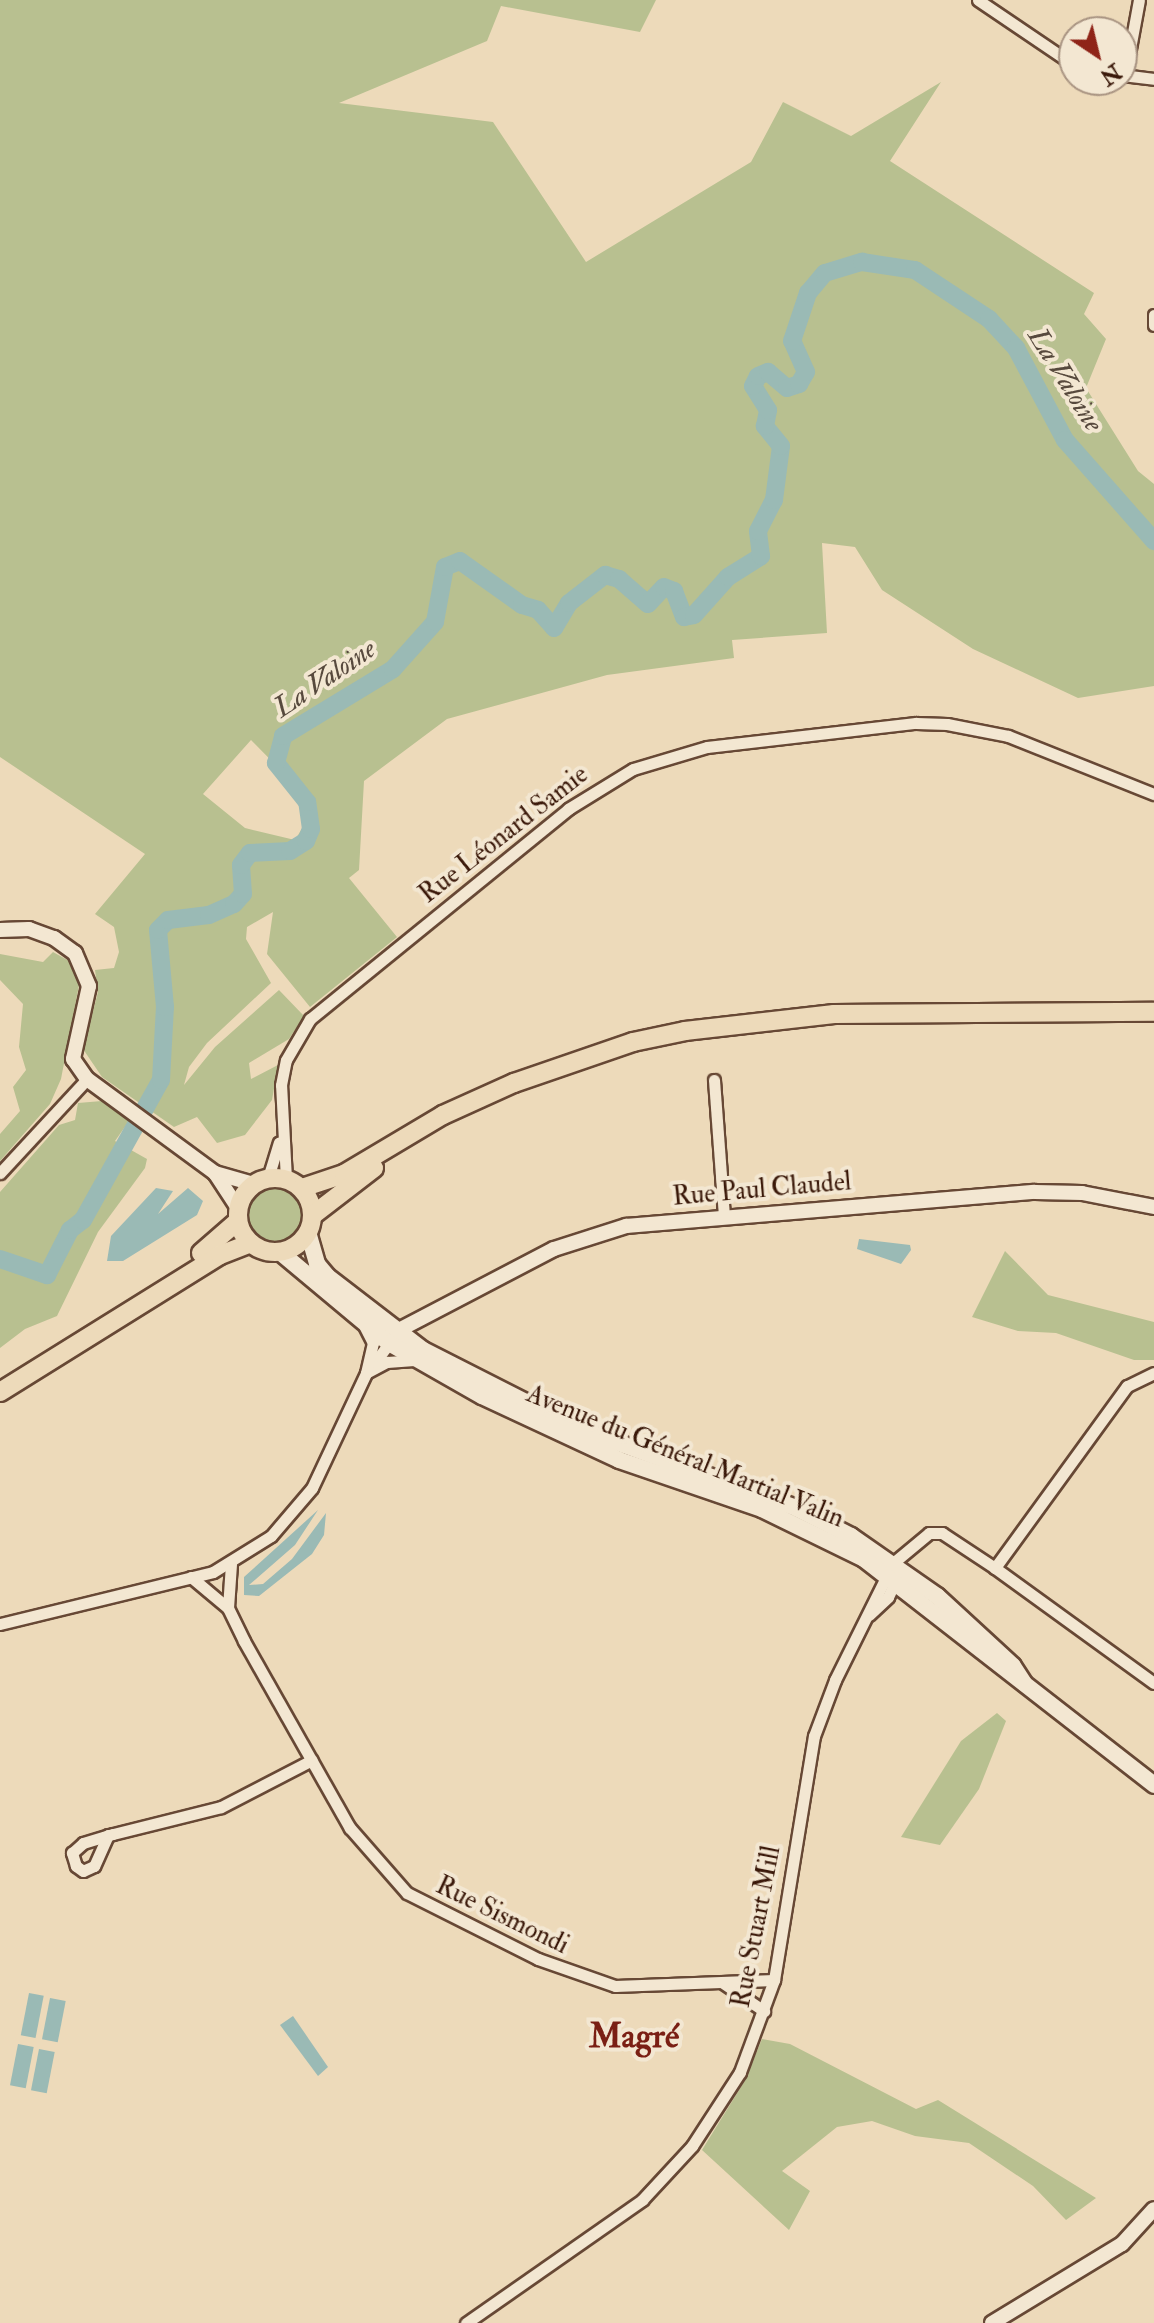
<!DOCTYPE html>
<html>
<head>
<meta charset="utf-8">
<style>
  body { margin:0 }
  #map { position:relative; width:1154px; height:2323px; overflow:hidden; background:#eddaba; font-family:"IM FELL Double Pica",serif }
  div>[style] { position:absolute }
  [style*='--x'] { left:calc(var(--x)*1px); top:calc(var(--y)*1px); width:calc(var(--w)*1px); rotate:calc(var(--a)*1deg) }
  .green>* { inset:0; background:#b8c090 }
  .round { border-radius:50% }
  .water>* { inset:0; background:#9abab5; transform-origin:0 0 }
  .river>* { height:18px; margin:-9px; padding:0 9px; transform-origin:9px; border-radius:9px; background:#9abab5 }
  .roads { filter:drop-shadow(2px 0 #674835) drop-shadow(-2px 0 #674835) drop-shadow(0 2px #674835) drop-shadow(0 -2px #674835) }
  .minor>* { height:11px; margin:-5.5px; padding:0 5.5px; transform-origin:5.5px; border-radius:5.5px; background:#f3e7d2 }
  .tertiary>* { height:14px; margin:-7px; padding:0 7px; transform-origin:7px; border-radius:7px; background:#f3e7d2 }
  .secondary>* { height:16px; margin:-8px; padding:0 8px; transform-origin:8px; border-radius:8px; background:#f3e7d2 }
  .primary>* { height:18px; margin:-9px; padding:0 9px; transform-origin:9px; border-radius:9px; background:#eddaba }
  .primary>.ring { margin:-9px; padding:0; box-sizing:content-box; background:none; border:18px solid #eddaba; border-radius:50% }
  span { translate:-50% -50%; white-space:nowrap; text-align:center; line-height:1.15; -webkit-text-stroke:8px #f3e7d2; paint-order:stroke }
  .street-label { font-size:26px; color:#3a1809 }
  .water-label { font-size:28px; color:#57493d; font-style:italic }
  .district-label { font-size:34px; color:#7a1f14; font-weight:700 }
  .north { position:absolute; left:1058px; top:16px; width:80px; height:80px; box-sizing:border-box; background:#f3e7d2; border:2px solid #a99482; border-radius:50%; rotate:145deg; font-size:22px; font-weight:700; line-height:32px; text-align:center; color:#3a1809 }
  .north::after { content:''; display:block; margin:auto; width:28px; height:36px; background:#8f2418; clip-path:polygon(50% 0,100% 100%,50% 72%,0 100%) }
</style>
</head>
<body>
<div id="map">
  <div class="green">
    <i style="clip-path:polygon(evenodd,0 0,656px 0,640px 32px,501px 6px,487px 41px,339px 103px,493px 122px,586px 262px,751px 162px,783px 102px,851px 136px,941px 82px,890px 161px,1094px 293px,1084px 314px,1106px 339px,1086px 388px,1138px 471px,1154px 484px,1154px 686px,1078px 698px,973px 649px,882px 590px,855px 547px,822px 543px,827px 633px,732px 640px,734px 658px,607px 675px,447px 719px,364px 781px,359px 870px,349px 878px,397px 937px,310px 1007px,267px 954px,273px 912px,247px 927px,246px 939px,271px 983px,207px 1043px,189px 1067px,184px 1085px,215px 1047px,279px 990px,304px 1016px,289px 1039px,249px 1063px,251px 1079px,278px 1065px,272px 1100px,245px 1135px,217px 1143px,197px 1117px,174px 1127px,102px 1077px,83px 1049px,98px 992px,95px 970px,114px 968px,119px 952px,114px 927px,95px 914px,145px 854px,0 757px,0 0,251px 740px,316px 806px,295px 840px,245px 828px,203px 794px,251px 740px)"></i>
    <i style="clip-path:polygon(53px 952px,71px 962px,80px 980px,61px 1079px,50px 1104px,0 1161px,0 1134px,20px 1111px,13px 1087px,26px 1070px,19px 1047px,23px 1004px,0 980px,0 954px,43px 962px)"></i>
    <i style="clip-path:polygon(102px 1101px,129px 1121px,115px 1141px,147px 1159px,145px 1168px,98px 1232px,57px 1316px,25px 1329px,0 1348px,0 1192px,59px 1125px,75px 1120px,78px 1103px)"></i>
    <i class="round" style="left:243px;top:1182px;width:64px;height:64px"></i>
    <i style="clip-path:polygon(1005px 1251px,1048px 1295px,1154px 1322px,1154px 1360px,1134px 1360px,1056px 1333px,1018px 1331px,972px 1317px)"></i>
    <i style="clip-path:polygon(997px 1713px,1006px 1721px,979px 1789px,940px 1845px,901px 1837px,961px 1741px)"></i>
    <i style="clip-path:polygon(762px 2039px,790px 2044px,916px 2109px,938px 2100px,1096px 2198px,1066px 2220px,1033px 2186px,969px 2143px,915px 2136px,872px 2121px,837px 2127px,782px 2171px,810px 2191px,789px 2230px,702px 2150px,744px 2082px)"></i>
  </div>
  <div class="water">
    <i style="clip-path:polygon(156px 1188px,173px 1191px,158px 1214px,188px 1188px,203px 1201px,197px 1215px,123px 1261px,107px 1261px,111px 1236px)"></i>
    <i style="clip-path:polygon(859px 1239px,910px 1245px,911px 1250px,901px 1264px,857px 1249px)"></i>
    <i style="clip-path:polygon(318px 1510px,295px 1545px,249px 1585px,263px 1584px,292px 1559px,326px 1513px,324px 1535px,312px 1554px,259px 1596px,244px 1595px,244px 1577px)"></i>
    <i style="left:29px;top:1993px;width:15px;height:43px;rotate:11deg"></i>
    <i style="left:50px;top:1998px;width:16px;height:42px;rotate:11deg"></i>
    <i style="clip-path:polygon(293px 2016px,328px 2067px,318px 2076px,280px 2025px)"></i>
    <i style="left:18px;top:2044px;width:16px;height:42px;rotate:11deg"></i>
    <i style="left:39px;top:2049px;width:16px;height:42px;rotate:11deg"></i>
  </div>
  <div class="river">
    <i style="--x:0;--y:1259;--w:50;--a:18.8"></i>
    <i style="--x:47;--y:1275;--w:51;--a:-62.9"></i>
    <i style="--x:70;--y:1230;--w:16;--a:-38"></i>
    <i style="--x:83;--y:1220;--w:160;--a:-60.9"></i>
    <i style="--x:161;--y:1080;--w:73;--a:-86.9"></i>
    <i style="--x:165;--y:1007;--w:77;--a:-95.2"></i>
    <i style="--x:158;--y:930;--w:14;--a:-45"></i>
    <i style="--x:168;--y:920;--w:41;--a:-7"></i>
    <i style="--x:209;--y:915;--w:27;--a:-24"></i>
    <i style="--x:234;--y:904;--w:13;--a:-48"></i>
    <i style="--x:243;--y:894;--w:29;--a:-94"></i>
    <i style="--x:241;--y:865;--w:15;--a:-53"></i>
    <i style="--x:250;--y:853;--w:40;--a:-2.9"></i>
    <i style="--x:290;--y:851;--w:19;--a:-32"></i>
    <i style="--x:306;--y:841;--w:13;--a:-67"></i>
    <i style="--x:311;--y:829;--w:27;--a:-98"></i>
    <i style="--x:307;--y:802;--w:50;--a:-128.5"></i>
    <i style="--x:276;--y:763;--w:28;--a:-75"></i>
    <i style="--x:283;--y:736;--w:129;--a:-31.3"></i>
    <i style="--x:393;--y:669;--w:63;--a:-48.2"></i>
    <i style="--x:435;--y:622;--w:56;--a:-79.7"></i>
    <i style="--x:445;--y:567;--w:16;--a:-22"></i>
    <i style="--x:460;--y:561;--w:76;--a:35.4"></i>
    <i style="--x:522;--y:605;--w:17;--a:17"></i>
    <i style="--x:538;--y:610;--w:24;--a:48"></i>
    <i style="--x:554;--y:628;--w:29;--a:-59"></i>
    <i style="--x:569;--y:603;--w:46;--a:-37.9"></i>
    <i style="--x:605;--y:575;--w:15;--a:16"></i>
    <i style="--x:619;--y:579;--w:38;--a:41"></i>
    <i style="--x:648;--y:604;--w:23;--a:-47"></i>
    <i style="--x:664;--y:587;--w:11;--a:22"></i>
    <i style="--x:674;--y:591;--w:28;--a:69"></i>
    <i style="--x:684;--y:617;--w:10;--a:-11"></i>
    <i style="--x:694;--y:615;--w:51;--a:-48.2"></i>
    <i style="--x:728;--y:577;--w:39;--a:-32"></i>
    <i style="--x:761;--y:556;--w:25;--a:-97"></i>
    <i style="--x:758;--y:531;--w:35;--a:-63"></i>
    <i style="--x:774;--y:500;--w:54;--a:-82.6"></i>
    <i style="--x:781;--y:446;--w:26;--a:-129"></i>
    <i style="--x:765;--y:426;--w:16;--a:-79"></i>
    <i style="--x:768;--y:410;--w:28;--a:-122"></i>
    <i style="--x:753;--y:386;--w:11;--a:-63"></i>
    <i style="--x:758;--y:376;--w:11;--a:-22"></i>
    <i style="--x:768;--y:372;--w:25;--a:40"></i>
    <i style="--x:787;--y:388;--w:13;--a:-18"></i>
    <i style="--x:799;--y:384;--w:14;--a:-60"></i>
    <i style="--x:806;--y:372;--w:34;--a:-114"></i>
    <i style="--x:792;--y:341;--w:51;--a:-71.6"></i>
    <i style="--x:808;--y:293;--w:26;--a:-50"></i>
    <i style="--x:825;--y:273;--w:39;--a:-17"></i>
    <i style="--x:862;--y:262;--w:54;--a:8.6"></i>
    <i style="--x:915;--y:270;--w:89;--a:33.5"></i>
    <i style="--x:989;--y:319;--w:40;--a:47"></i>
    <i style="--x:1016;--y:348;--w:104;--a:62"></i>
    <i style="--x:1065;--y:440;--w:135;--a:48.6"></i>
  </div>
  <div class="roads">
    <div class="minor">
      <i style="--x:978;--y:0;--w:116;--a:34.1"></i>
      <i style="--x:1122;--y:75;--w:32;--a:7"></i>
      <i style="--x:1125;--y:76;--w:77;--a:-79.6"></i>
      <i style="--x:1154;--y:315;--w:10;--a:90"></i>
      <i style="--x:714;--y:1080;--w:137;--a:85.8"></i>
      <i style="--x:0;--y:1173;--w:128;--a:-47.2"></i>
      <i style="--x:268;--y:1178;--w:37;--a:-73"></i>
      <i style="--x:286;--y:1179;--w:94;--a:-93"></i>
      <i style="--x:281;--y:1085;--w:25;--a:-79"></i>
      <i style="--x:286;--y:1060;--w:48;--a:-59.7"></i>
      <i style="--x:310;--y:1019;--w:333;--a:-39.1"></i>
      <i style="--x:568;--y:809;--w:76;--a:-31.6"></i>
      <i style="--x:633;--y:769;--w:77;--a:-16.6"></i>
      <i style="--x:707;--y:747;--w:210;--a:-6.6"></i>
      <i style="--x:916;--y:723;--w:31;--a:2"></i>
      <i style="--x:947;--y:724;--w:62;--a:11.1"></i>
      <i style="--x:1008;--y:736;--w:157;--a:21.7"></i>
      <i style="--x:369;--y:1370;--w:39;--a:-53"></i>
      <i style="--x:366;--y:1373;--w:24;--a:-28"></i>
      <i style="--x:387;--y:1362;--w:27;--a:-4"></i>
      <i style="--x:1154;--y:1373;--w:30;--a:154"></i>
      <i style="--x:1127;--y:1386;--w:225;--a:126"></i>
      <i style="--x:995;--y:1568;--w:196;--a:35.9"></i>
      <i style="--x:231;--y:1564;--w:44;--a:93.9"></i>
      <i style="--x:228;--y:1608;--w:37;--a:64"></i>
      <i style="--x:244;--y:1641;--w:215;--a:60.5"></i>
      <i style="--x:350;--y:1828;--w:86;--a:48.8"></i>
      <i style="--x:407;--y:1893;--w:147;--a:26.7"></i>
      <i style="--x:538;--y:1959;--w:82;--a:19.3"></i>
      <i style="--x:615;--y:1986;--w:159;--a:-2.2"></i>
      <i style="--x:191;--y:1577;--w:48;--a:40"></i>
      <i style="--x:869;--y:1615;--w:26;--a:-43"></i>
      <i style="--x:888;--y:1597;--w:21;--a:-65"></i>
      <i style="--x:0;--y:1624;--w:219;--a:-13.7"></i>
      <i style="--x:213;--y:1572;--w:68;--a:-31.8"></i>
      <i style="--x:271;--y:1536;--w:63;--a:-49.5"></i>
      <i style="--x:312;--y:1488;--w:127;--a:-64.8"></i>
      <i style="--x:366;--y:1373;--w:31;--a:-77"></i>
      <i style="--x:373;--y:1343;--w:18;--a:-117"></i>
      <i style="--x:108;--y:1835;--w:34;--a:114"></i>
      <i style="--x:94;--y:1866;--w:12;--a:156"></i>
      <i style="--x:83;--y:1871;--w:9;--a:-144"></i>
      <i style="--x:76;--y:1866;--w:14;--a:-107"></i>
      <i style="--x:72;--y:1853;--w:15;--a:-42"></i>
      <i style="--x:83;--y:1843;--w:31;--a:-17"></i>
      <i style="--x:113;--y:1834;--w:111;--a:-14"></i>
      <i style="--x:221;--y:1807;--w:102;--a:-27.3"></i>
      <i style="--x:723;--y:1983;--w:50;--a:34.3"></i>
      <i style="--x:466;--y:2323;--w:215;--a:-34.9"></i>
      <i style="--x:642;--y:2200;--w:74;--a:-47.2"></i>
      <i style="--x:692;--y:2146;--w:88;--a:-57"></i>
      <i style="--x:740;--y:2072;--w:98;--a:-69.7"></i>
      <i style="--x:774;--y:1980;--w:247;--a:-80.7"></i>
      <i style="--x:814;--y:1736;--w:60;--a:-69.4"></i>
      <i style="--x:835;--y:1680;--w:131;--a:-63.6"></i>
      <i style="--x:893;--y:1563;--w:47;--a:-39.8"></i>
      <i style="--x:929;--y:1533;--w:13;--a:0"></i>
      <i style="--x:942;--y:1533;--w:64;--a:33.4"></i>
    </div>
    <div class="tertiary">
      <i style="--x:0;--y:930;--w:29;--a:-2"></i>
      <i style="--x:29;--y:929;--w:27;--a:20"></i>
      <i style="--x:54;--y:938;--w:26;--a:36"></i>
      <i style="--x:75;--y:953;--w:36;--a:67"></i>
      <i style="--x:89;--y:986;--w:75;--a:102.4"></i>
      <i style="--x:73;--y:1059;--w:24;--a:55"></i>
      <i style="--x:87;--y:1079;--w:159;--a:36.3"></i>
      <i style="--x:215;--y:1173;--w:42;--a:56.7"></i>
      <i style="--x:215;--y:1173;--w:40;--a:16"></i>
      <i style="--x:397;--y:1331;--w:177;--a:-27.6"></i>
      <i style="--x:554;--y:1249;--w:76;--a:-17.7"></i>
      <i style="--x:626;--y:1226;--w:410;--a:-4.8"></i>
      <i style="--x:1035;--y:1192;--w:47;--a:1.2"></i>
      <i style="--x:1082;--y:1193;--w:73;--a:11"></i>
      <i style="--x:992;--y:2323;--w:152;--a:-31.3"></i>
      <i style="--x:1122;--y:2244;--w:47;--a:-47.6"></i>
    </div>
    <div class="secondary">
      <i style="--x:308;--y:1232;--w:33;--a:74"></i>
      <i style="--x:317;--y:1264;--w:16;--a:50"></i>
      <i style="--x:327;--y:1276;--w:121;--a:37.6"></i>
      <i style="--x:423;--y:1350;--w:170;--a:26.9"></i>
      <i style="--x:575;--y:1427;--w:235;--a:20.1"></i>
      <i style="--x:796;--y:1508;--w:62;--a:27"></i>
      <i style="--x:851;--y:1536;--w:105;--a:34.9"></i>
      <i style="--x:937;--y:1596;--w:103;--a:42.6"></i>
      <i style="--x:1013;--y:1666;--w:20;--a:57"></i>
      <i style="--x:280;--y:1252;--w:142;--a:39.9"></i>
      <i style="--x:389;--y:1343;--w:107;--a:29.7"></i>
      <i style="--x:482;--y:1396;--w:151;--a:25"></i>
      <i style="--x:619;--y:1460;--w:151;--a:18.9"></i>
      <i style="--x:762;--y:1509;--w:114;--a:26.1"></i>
      <i style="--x:864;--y:1559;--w:368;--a:37.9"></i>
    </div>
    <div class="primary">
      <i class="ring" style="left:238px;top:1178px;width:56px;height:56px"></i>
      <i style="--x:302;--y:1188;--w:44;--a:-18.4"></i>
      <i style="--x:344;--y:1174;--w:115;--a:-30.8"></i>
      <i style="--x:443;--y:1115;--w:78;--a:-24.3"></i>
      <i style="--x:514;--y:1083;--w:126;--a:-19"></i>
      <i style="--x:633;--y:1042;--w:53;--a:-11.9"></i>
      <i style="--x:685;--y:1031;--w:150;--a:-6.5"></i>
      <i style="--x:834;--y:1014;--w:320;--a:-0.4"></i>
      <i style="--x:313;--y:1215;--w:77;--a:-37.6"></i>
      <i style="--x:201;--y:1253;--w:49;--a:-40.9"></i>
      <i style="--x:0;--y:1392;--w:259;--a:-31.9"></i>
      <i style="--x:220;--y:1255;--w:33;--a:-21"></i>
    </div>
  </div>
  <div class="street-label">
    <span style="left:504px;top:835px;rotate:-38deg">Rue Léonard Samie</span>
    <span style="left:762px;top:1190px;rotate:-5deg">Rue Paul Claudel</span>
    <span style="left:685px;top:1457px;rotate:22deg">Avenue du Général Martial Valin</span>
    <span style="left:502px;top:1916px;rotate:26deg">Rue Sismondi</span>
    <span style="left:757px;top:1927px;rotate:-79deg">Rue Stuart Mill</span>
  </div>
  <div class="water-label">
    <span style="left:1065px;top:380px;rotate:58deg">La Valoine</span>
    <span style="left:325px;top:679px;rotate:-34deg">La Valoine</span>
  </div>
  <div class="district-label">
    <span style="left:634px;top:2037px">Magré</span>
  </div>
  <div class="north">N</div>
</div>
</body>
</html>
